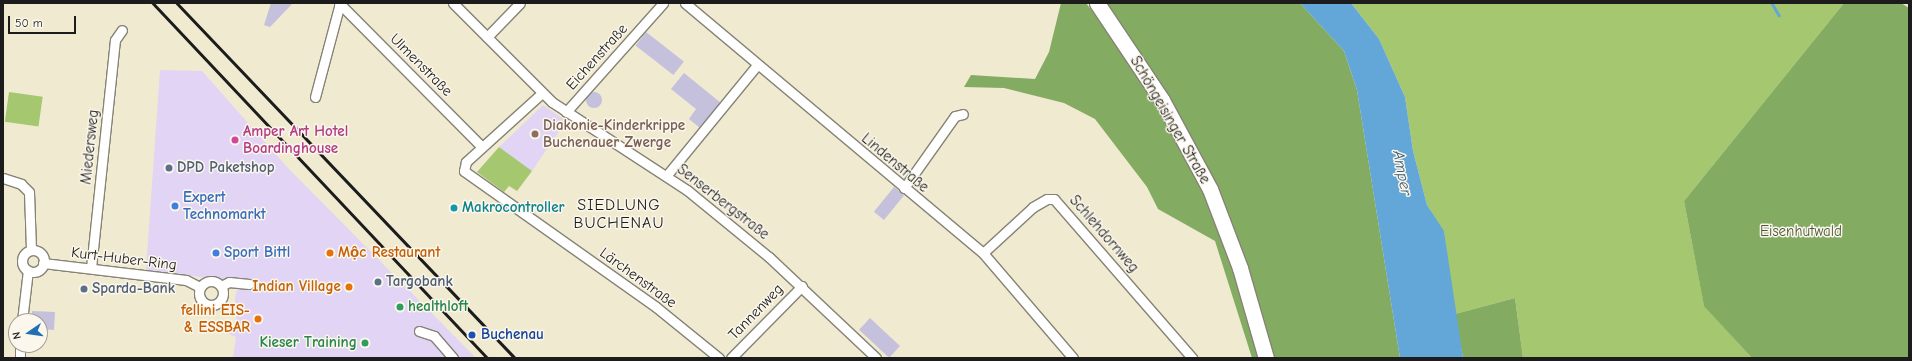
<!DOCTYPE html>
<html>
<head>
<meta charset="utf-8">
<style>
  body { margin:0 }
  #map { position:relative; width:1912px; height:361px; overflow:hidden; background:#f0ead1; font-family:"Comic Neue",sans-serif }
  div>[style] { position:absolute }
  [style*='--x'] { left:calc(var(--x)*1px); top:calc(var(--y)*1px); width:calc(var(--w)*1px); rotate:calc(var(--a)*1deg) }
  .built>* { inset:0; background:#e1d4f4 }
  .industrial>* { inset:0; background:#c5c0db; transform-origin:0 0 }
  .round { border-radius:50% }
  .green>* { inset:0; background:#a4c770; transform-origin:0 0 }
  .forest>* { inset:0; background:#83ac62 }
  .water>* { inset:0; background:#63a6d8 }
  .stream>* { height:2.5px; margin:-1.25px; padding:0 1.25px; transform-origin:1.25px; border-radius:1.25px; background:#63a6d8 }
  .roads { filter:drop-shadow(1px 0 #868376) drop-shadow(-1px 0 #868376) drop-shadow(0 1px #868376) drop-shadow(0 -1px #868376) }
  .minor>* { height:9px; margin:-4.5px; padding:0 4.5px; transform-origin:4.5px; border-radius:4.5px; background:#fff }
  .minor>.ring { margin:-4.5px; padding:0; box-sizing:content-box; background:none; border:9px solid #fff; border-radius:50% }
  .primary>* { height:15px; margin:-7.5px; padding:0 7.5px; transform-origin:7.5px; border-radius:7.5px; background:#fff }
  .rail>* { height:2.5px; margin:-1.25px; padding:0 1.25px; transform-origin:1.25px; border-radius:1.25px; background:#1c1c1c }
  .dots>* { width:11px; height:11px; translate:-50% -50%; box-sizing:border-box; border:2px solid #fbf7ec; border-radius:50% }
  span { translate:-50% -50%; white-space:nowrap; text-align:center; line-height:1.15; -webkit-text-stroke:3px #fbf7ec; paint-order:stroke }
  .street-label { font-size:15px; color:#1c1c1c }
  .education-label { font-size:15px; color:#785e54; font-weight:700 }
  .left { translate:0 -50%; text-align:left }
  .hotel-label { font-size:15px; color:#b23c85; font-weight:700 }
  .service-label { font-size:15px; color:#4e5e75; font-weight:700 }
  .shop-label { font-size:15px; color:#366cbe; font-weight:700 }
  .culture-label { font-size:15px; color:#0d838f; font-weight:700 }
  .park-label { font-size:15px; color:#4c5839 }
  .food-label { font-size:15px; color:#c56008; font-weight:700 }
  .right { translate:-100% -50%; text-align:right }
  .leisure-label { font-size:15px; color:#27864d; font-weight:700 }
  .transit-label { font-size:15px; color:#164399; font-weight:700 }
  .water-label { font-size:16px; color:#3c5a71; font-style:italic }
  .neighbourhood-label { font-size:16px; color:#1c1c1c; letter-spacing:1px }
  .frame { position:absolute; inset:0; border:4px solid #1c1c1c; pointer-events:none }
  .north { position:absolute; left:8px; top:313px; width:40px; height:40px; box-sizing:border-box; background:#fbf7ec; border:1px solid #a29f99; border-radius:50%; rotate:257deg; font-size:11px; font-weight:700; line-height:16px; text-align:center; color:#1c1c1c }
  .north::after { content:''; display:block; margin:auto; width:14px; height:18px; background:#1f6fb2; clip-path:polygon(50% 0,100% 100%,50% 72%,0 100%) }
  .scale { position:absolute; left:8px; top:16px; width:68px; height:18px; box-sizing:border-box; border:2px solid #1c1c1c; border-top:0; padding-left:5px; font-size:12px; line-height:14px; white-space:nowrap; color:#1c1c1c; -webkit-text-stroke:3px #fbf7ec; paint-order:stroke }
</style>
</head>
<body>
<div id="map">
  <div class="built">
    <i style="clip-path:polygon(160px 70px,202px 71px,288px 168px,476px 358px,233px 358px,236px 337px,229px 334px,231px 329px,237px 329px,235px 298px,239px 282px,146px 270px)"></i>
    <i style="clip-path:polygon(543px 105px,566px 121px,532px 171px,499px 147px)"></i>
  </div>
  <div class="industrial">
    <i style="clip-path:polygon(271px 3px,293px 3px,270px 27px,264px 25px)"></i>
    <i style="left:646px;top:32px;width:48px;height:17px;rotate:38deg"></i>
    <i style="clip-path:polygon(684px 73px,721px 103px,700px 128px,689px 119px,696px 109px,671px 89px)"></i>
    <i class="round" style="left:586px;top:92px;width:16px;height:16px"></i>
    <i style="left:894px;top:187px;width:13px;height:32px;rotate:39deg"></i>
    <i style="clip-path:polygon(32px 311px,55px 312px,54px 330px,40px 329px,40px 321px,32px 321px)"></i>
    <i style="left:870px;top:318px;width:41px;height:16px;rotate:43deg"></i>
  </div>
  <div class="green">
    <i style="clip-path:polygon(1351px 3px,1844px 3px,1684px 201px,1704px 305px,1752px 358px,1523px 358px,1515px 298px,1455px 314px,1444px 232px,1427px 205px,1413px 151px,1405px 97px,1379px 39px)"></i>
    <i style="left:9px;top:92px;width:34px;height:30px;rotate:8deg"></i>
    <i style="clip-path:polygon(499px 147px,532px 171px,517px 191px,509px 186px,504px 192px,477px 172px)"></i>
  </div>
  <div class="forest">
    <i style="clip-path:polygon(1061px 3px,1086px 3px,1127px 57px,1183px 148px,1221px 232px,1260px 358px,1252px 358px,1215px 241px,1158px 209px,1147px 187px,1095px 119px,1064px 103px,1004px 88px,964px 87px,971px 75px,1035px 79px,1049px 52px)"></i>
    <i style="clip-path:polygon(1105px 3px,1300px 3px,1344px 51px,1357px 90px,1400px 358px,1273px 358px,1233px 226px,1216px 185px,1170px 99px)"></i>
    <i style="clip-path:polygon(1844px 3px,1901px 3px,1909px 8px,1909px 358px,1752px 358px,1704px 306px,1684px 201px)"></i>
    <i style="clip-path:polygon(1515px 298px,1523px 358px,1463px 358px,1455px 314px)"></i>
  </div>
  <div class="water">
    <i style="clip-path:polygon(1300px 3px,1351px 3px,1379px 39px,1405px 97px,1413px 151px,1427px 205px,1444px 231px,1463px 358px,1400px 358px,1357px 90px,1344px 51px)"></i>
  </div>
  <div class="stream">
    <i style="--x:1772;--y:3;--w:14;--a:60"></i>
  </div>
  <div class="roads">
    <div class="minor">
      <i style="--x:339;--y:3;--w:203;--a:45.2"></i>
      <i style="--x:453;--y:3;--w:140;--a:45"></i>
      <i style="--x:552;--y:102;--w:161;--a:33.1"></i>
      <i style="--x:687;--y:190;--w:106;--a:39.3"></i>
      <i style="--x:769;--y:257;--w:147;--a:43.3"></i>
      <i style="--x:685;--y:3;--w:389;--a:40"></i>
      <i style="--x:983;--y:253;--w:138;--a:49.4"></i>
      <i style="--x:487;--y:37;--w:47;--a:-45.9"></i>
      <i style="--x:542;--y:93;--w:103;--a:137.8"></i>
      <i style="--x:466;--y:162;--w:9;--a:103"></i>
      <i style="--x:464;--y:171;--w:235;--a:35.3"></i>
      <i style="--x:656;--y:307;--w:81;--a:39"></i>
      <i style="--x:315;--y:97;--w:97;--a:-75.1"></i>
      <i style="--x:566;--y:112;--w:146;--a:-48.3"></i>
      <i style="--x:667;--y:175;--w:142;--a:-50.7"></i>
      <i style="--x:3;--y:178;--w:19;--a:18"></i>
      <i style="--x:21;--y:184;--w:11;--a:45"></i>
      <i style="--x:29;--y:192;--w:58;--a:88"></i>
      <i style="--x:904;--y:188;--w:88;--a:-54.7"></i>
      <i style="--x:955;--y:116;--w:8;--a:-14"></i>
      <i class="ring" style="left:22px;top:250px;width:13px;height:13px"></i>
      <i style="--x:983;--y:253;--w:68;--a:-42.6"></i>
      <i style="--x:1033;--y:207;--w:16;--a:-30"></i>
      <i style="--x:1047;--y:199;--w:7;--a:0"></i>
      <i style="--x:1054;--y:199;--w:211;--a:49"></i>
      <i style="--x:43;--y:263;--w:144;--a:6.8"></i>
      <i style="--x:186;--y:280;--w:16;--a:27"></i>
      <i style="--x:91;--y:268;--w:229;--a:-84"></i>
      <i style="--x:115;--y:40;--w:12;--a:-55"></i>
      <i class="ring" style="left:199px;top:281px;width:15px;height:15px"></i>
      <i style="--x:221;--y:286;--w:9;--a:-27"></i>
      <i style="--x:229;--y:282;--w:20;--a:6"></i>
      <i style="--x:22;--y:321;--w:51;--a:-83.3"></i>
      <i style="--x:419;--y:331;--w:16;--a:18"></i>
      <i style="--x:434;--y:336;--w:29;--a:49"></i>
      <i style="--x:20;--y:358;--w:13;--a:-90"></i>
      <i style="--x:731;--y:358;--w:101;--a:-45.4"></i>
    </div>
    <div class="primary">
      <i style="--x:1097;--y:3;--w:117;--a:56.2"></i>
      <i style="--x:1162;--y:100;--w:101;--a:61.7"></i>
      <i style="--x:1210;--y:189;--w:85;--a:69.2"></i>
      <i style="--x:1240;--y:268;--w:94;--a:73.9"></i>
    </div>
  </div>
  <div class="rail">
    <i style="--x:153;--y:3;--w:488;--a:46.7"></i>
    <i style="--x:177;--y:3;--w:490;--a:46.4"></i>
  </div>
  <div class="dots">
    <i style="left:535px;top:134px;background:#8d6e63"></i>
    <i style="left:235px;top:140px;background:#d1479c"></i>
    <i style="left:169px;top:168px;background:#5c6f8a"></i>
    <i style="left:175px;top:206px;background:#3f7fe0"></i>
    <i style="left:454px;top:208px;background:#0f9aa8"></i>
    <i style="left:216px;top:253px;background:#3f7fe0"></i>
    <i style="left:330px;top:253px;background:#e8710a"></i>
    <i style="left:378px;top:282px;background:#5c6f8a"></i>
    <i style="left:349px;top:287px;background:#e8710a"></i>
    <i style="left:84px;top:289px;background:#5c6f8a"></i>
    <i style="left:400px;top:307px;background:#2e9e5b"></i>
    <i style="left:258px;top:319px;background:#e8710a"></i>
    <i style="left:472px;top:335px;background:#1a4fb4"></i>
    <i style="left:365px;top:343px;background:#2e9e5b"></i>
  </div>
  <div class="street-label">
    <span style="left:597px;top:57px;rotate:-48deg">Eichenstraße</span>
    <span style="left:421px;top:65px;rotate:45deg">Ulmenstraße</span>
    <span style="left:1170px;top:120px;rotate:60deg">Schöngeisinger Straße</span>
    <span style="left:90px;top:147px;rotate:-84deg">Miedersweg</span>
    <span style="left:895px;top:163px;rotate:40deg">Lindenstraße</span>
    <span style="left:723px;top:202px;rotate:38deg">Senserbergstraße</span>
    <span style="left:1104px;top:234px;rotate:49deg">Schlehdornweg</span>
    <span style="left:124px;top:259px;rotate:7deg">Kurt-Huber-Ring</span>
    <span style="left:638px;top:278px;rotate:36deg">Lärchenstraße</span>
    <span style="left:756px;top:312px;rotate:-46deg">Tannenweg</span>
  </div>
  <div class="education-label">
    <span class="left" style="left:543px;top:134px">Diakonie-Kinderkrippe<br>Buchenauer Zwerge</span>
  </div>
  <div class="hotel-label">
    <span class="left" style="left:243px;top:140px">Amper Art Hotel<br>Boardinghouse</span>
  </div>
  <div class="service-label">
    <span class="left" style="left:177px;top:168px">DPD Paketshop</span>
    <span class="left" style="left:386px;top:282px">Targobank</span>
    <span class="left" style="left:92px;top:289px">Sparda-Bank</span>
  </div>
  <div class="shop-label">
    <span class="left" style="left:183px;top:206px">Expert<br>Technomarkt</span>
    <span class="left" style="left:224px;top:253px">Sport Bittl</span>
  </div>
  <div class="culture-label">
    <span class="left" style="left:462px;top:208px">Makrocontroller</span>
  </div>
  <div class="park-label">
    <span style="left:1801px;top:232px">Eisenhutwald</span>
  </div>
  <div class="food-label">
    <span class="left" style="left:338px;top:253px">Mộc Restaurant</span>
    <span class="right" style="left:341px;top:287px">Indian Village</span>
    <span class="right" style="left:250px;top:319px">fellini EIS-<br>&amp; ESSBAR</span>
  </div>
  <div class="leisure-label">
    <span class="left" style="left:408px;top:307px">healthloft</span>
    <span class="right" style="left:357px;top:343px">Kieser Training</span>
  </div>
  <div class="transit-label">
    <span class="left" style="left:481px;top:335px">Buchenau</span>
  </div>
  <div class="water-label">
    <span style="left:1402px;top:173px;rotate:79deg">Amper</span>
  </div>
  <div class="neighbourhood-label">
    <span style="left:619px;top:214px">SIEDLUNG<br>BUCHENAU</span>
  </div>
  <div class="frame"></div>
  <div class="north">N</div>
  <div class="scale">50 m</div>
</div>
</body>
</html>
